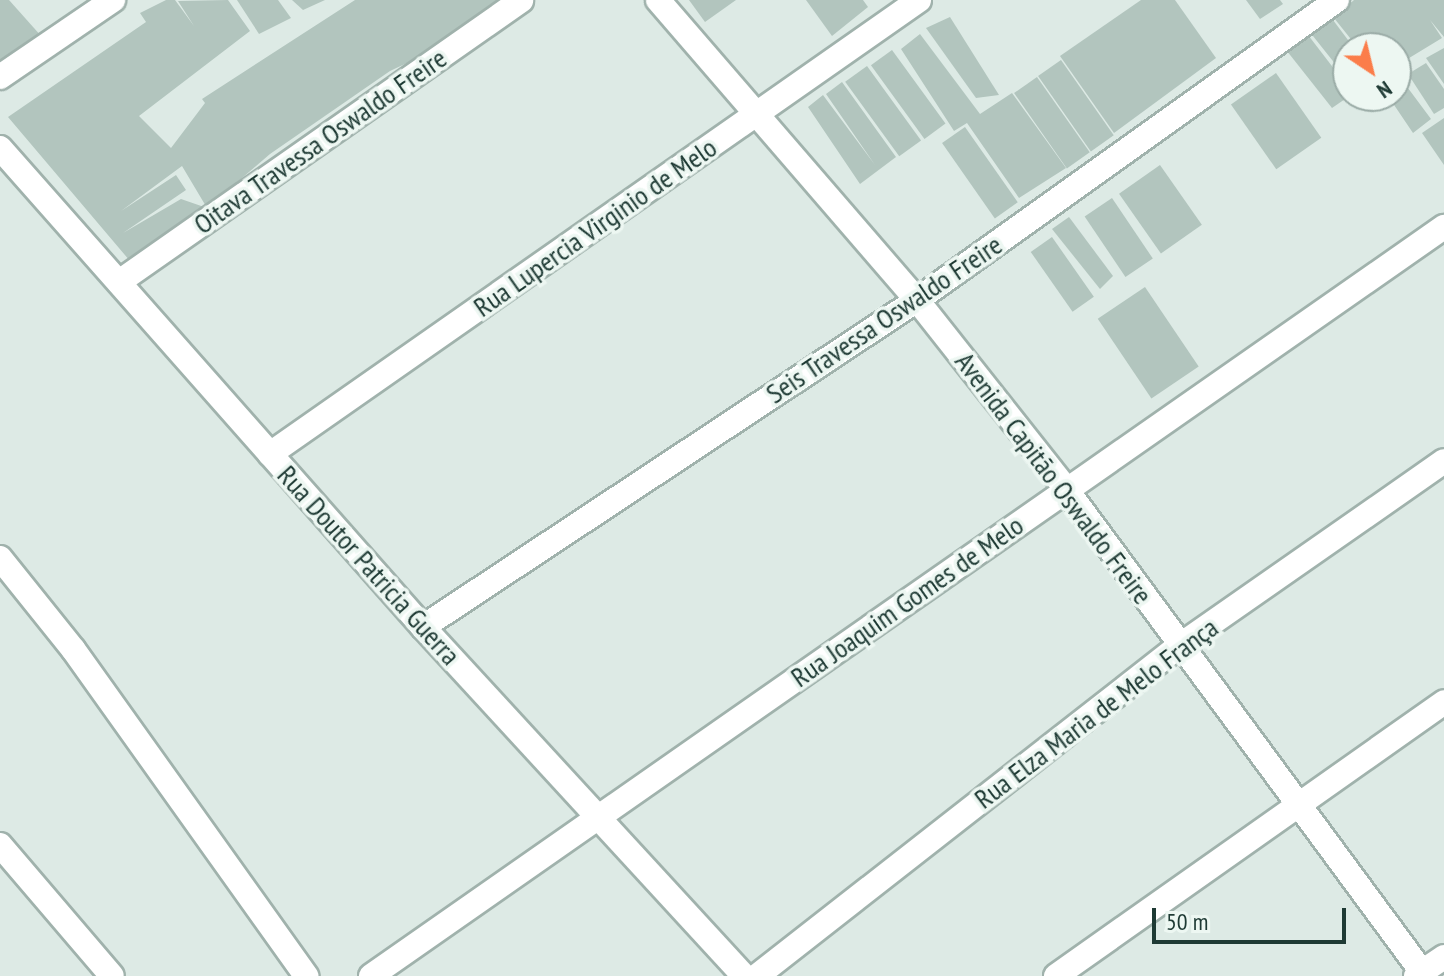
<!DOCTYPE html>
<html>
<head>
<meta charset="utf-8">
<style>
  body { margin:0 }
  #map { position:relative; width:1444px; height:976px; overflow:hidden; background:#ddeae5; font-family:"PT Sans Narrow",sans-serif }
  div>[style] { position:absolute }
  [style*='--x'] { left:calc(var(--x)*1px); top:calc(var(--y)*1px); width:calc(var(--w)*1px); rotate:calc(var(--a)*1deg) }
  .building>* { inset:0; background:#b2c5be; transform-origin:0 0 }
  .roads { filter:drop-shadow(2px 0 #a0b2ac) drop-shadow(-2px 0 #a0b2ac) drop-shadow(0 2px #a0b2ac) drop-shadow(0 -2px #a0b2ac) }
  .minor>* { height:24px; margin:-12px; padding:0 12px; transform-origin:12px; border-radius:12px; background:#fff }
  span { translate:-50% -50%; white-space:nowrap; text-align:center; line-height:1.15; -webkit-text-stroke:7px #edf7f2; paint-order:stroke }
  .street-label { font-size:28px; color:#1e3a34 }
  .north { position:absolute; left:1332px; top:32px; width:80px; height:80px; box-sizing:border-box; background:#edf7f2; border:2px solid #9aaba6; border-radius:50%; rotate:145deg; font-size:22px; font-weight:700; line-height:32px; text-align:center; color:#1e3a34 }
  .north::after { content:''; display:block; margin:auto; width:28px; height:36px; background:#fb7d4a; clip-path:polygon(50% 0,100% 100%,50% 72%,0 100%) }
  .scale { position:absolute; left:1152px; top:908px; width:194px; height:36px; box-sizing:border-box; border:4px solid #1e3a34; border-top:0; padding-left:10px; font-size:24px; line-height:28px; white-space:nowrap; color:#1e3a34; -webkit-text-stroke:6px #edf7f2; paint-order:stroke }
</style>
</head>
<body>
<div id="map">
  <div class="building">
    <i style="clip-path:polygon(0 0,9px 0,42px 37px,0 65px)"></i>
    <i style="clip-path:polygon(evenodd,166px 0,175px 0,194px 26px,178px 1px,228px 0,250px 31px,139px 116px,171px 148px,205px 103px,202px 99px,355px 0,499px 0,426px 54px,390px 71px,270px 154px,207px 208px,130px 261px,8px 117px,146px 22px,140px 13px,166px 0,182px 166px,207px 208px,181px 199px,123px 233px,186px 190px,176px 175px,121px 211px,182px 166px)"></i>
    <i style="clip-path:polygon(237px 0,278px 0,291px 18px,259px 34px)"></i>
    <i style="clip-path:polygon(292px 0,325px 0,303px 10px)"></i>
    <i style="clip-path:polygon(689px 0,736px 0,705px 22px)"></i>
    <i style="clip-path:polygon(806px 0,863px 0,868px 7px,832px 36px)"></i>
    <i style="clip-path:polygon(1141px 0,1175px 0,1216px 58px,1114px 133px,1060px 56px)"></i>
    <i style="clip-path:polygon(1246px 0,1280px 0,1283px 4px,1260px 19px)"></i>
    <i style="clip-path:polygon(1354px 0,1444px 0,1444px 37px,1430px 20px,1442px 38px,1396px 66px,1396px 48px,1358px 48px,1334px 18px)"></i>
    <i style="clip-path:polygon(1330px 16px,1354px 48px,1348px 48px,1348px 80px,1309px 31px)"></i>
    <i style="clip-path:polygon(950px 17px,999px 95px,976px 98px,926px 28px)"></i>
    <i style="clip-path:polygon(1305px 31px,1348px 87px,1348px 97px,1332px 108px,1283px 46px)"></i>
    <i style="clip-path:polygon(920px 34px,980px 114px,1012px 93px,1066px 168px,1019px 198px,967px 123px,954px 131px,901px 49px)"></i>
    <i style="clip-path:polygon(1444px 48px,1444px 84px,1426px 58px)"></i>
    <i style="left:892px;top:50px;width:91px;height:26px;rotate:54deg"></i>
    <i style="left:1061px;top:60px;width:92px;height:28px;rotate:55deg"></i>
    <i style="clip-path:polygon(1426px 63px,1444px 89px,1444px 108px,1434px 114px,1408px 74px)"></i>
    <i style="left:867px;top:66px;width:92px;height:27px;rotate:54deg"></i>
    <i style="left:1276px;top:73px;width:79px;height:55px;rotate:55deg"></i>
    <i style="left:1037px;top:77px;width:92px;height:28px;rotate:55deg"></i>
    <i style="clip-path:polygon(1402px 80px,1431px 119px,1413px 133px,1388px 96px,1396px 96px,1396px 83px)"></i>
    <i style="clip-path:polygon(842px 82px,896px 157px,860px 184px,808px 107px,823px 95px,875px 165px,826px 94px)"></i>
    <i style="clip-path:polygon(1444px 118px,1444px 165px,1422px 133px)"></i>
    <i style="left:965px;top:127px;width:92px;height:28px;rotate:55deg"></i>
    <i style="left:1160px;top:165px;width:73px;height:50px;rotate:55deg"></i>
    <i style="left:1112px;top:198px;width:73px;height:33px;rotate:56deg"></i>
    <i style="clip-path:polygon(1069px 217px,1113px 276px,1100px 289px,1052px 229px)"></i>
    <i style="left:1052px;top:237px;width:73px;height:26px;rotate:55deg"></i>
    <i style="left:1145px;top:287px;width:96px;height:57px;rotate:56deg"></i>
  </div>
  <div class="roads">
    <div class="minor">
      <i style="--x:658;--y:0;--w:396;--a:49.2"></i>
      <i style="--x:917;--y:300;--w:241;--a:51.7"></i>
      <i style="--x:1066;--y:489;--w:605;--a:53.6"></i>
      <i style="--x:0;--y:77;--w:137;--a:-34.3"></i>
      <i style="--x:0;--y:148;--w:639;--a:48.55"></i>
      <i style="--x:423;--y:627;--w:474;--a:47.4"></i>
      <i style="--x:119;--y:282;--w:491;--a:-35"></i>
      <i style="--x:270;--y:454;--w:792;--a:-34.97"></i>
      <i style="--x:0;--y:558;--w:117;--a:51.3"></i>
      <i style="--x:73;--y:649;--w:402;--a:54.5"></i>
      <i style="--x:423;--y:627;--w:592;--a:-33.5"></i>
      <i style="--x:917;--y:300;--w:516;--a:-35.54"></i>
      <i style="--x:0;--y:845;--w:172;--a:49.5"></i>
      <i style="--x:371;--y:976;--w:1309;--a:-34.92"></i>
      <i style="--x:757;--y:976;--w:536;--a:-38.03"></i>
      <i style="--x:1179;--y:646;--w:323;--a:-34.9"></i>
      <i style="--x:1056;--y:976;--w:475;--a:-35.2"></i>
      <i style="--x:1416;--y:976;--w:34;--a:-34"></i>
    </div>
  </div>
  <div class="street-label">
    <span style="left:320px;top:141px;rotate:-35deg">Oitava Travessa Oswaldo Freire</span>
    <span style="left:595px;top:227px;rotate:-35deg">Rua Lupercia Virginio de Melo</span>
    <span style="left:884px;top:319px;rotate:-34deg">Seis Travessa Oswaldo Freire</span>
    <span style="left:1054px;top:478px;rotate:53deg">Avenida Capitão Oswaldo Freire</span>
    <span style="left:369px;top:565px;rotate:48deg">Rua Doutor Patricia Guerra</span>
    <span style="left:907px;top:601px;rotate:-35deg">Rua Joaquim Gomes de Melo</span>
    <span style="left:1096px;top:713px;rotate:-37deg">Rua Elza Maria de Melo França</span>
  </div>
  <div class="north">N</div>
  <div class="scale">50 m</div>
</div>
</body>
</html>
